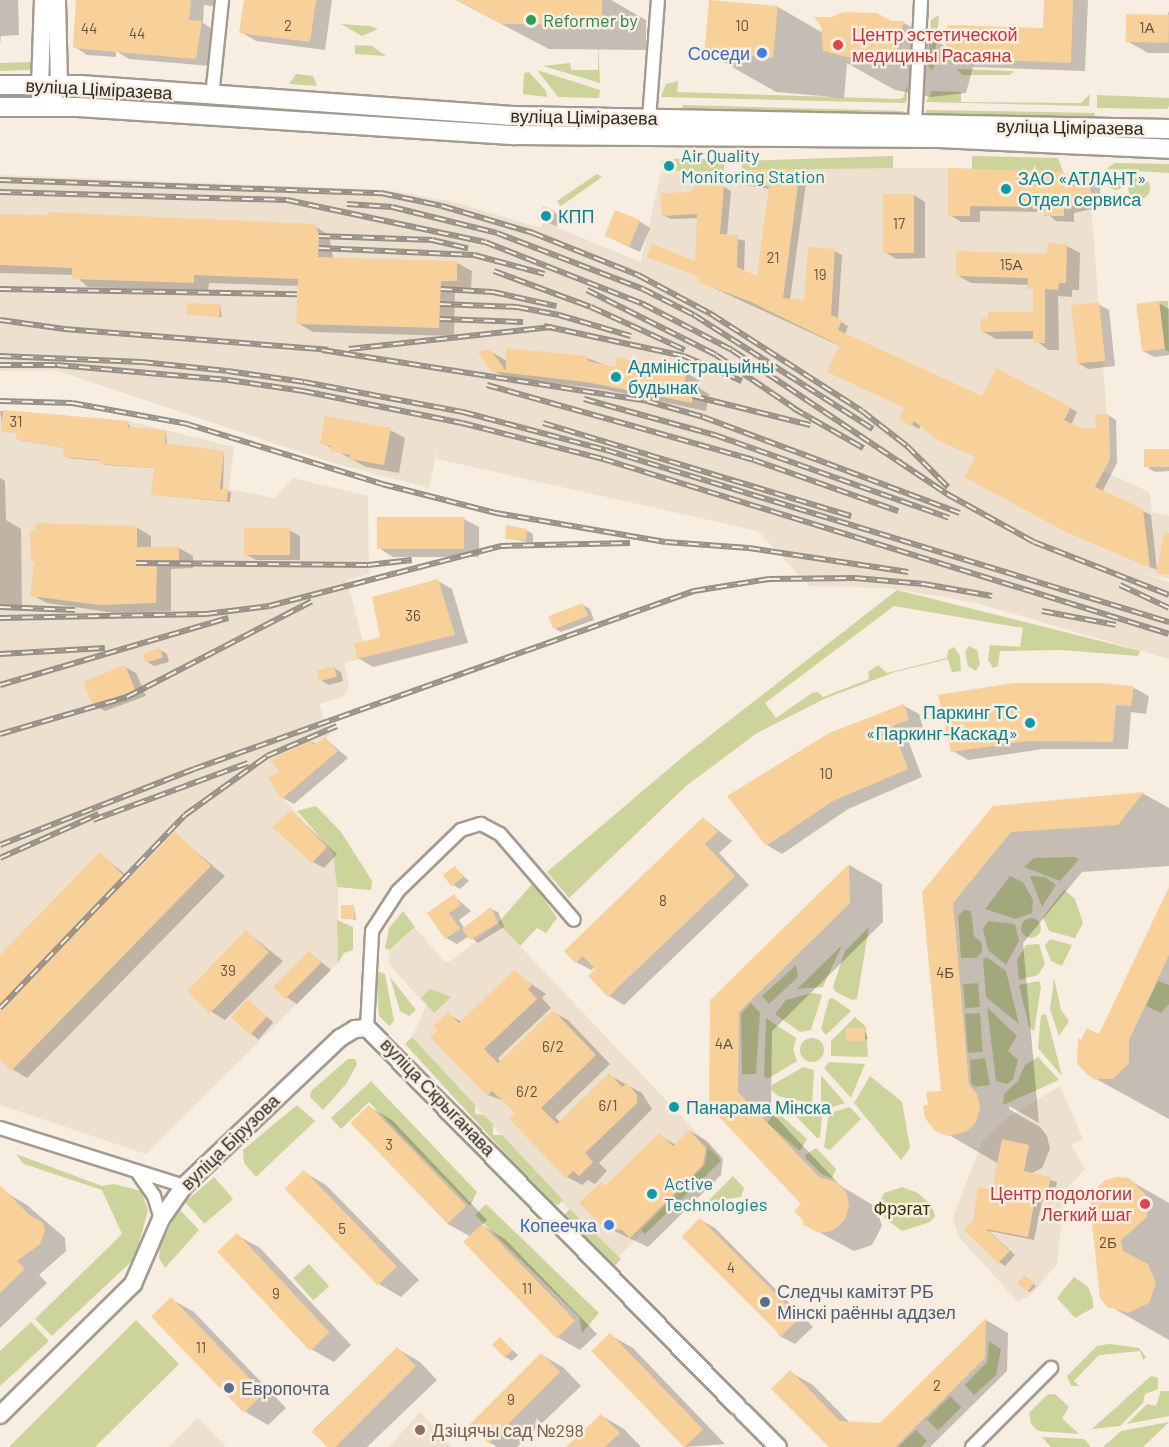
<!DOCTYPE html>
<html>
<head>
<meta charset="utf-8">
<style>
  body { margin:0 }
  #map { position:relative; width:1169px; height:1447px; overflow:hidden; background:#f7ede0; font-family:Barlow,sans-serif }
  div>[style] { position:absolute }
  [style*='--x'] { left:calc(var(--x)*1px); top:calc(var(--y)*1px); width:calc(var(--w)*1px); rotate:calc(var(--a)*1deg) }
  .built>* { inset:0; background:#eee0ce }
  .green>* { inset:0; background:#ccd39b; transform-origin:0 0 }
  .round { border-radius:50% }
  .shadow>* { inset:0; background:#0003; transform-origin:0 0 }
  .building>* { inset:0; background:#f8d19a; transform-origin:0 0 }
  .roads { filter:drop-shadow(2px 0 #a39b8f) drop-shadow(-2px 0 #a39b8f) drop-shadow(0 2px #a39b8f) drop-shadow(0 -2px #a39b8f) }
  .street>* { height:12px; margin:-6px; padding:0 6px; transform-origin:6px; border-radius:6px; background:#fff }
  .secondary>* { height:16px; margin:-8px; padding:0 8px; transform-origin:8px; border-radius:8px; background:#fff }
  .primary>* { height:18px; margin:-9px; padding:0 9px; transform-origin:9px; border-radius:9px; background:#fff }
  .rail>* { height:6px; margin-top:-3px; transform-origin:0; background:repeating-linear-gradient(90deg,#f7ede0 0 11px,#968f86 0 22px); box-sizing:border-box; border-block:2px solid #968f86 }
  .dots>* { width:16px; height:16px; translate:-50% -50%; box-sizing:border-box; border:3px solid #f7ede0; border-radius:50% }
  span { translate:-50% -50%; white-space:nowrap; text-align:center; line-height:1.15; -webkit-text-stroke:5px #f7ede0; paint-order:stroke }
  .number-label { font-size:15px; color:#615443 }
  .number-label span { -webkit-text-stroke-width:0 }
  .leisure-label { font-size:18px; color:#27864d }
  .left { translate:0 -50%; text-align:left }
  .health-label { font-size:18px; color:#be3a42 }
  .right { translate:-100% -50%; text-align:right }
  .shop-label { font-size:18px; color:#366cbe }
  .street-label { font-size:18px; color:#2f2b26 }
  .culture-label { font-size:18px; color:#0d838f }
  .park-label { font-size:18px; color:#343806 }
  .service-label { font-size:18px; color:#4e5e75 }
  .education-label { font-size:18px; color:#785e54 }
</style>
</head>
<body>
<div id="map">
  <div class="built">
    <i style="clip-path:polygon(763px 167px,970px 168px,970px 171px,1089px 174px,1110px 459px,1103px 471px,1149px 492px,1152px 512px,1169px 516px,1169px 579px,1143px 574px,1169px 582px,1169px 659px,973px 602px,889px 588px,809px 586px,758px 531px,437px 459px,438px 447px,429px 488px,333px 463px,55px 370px,0 371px,0 175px,387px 190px,454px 202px,541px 228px,543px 222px,641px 262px,661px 172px,731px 172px)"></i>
    <i style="clip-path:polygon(0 410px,129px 421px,234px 447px,229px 489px,274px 498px,293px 478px,368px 496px,369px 574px,347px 580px,367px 657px,344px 663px,349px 686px,346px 692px,342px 697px,319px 704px,330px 735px,326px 738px,338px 751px,283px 799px,333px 852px,338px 874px,338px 963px,146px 1154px,0 1105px)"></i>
    <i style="clip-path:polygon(498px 923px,720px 1157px,615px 1260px,412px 1037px,426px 1006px,389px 964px,389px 950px,415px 928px,444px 961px,451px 961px)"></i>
    <i style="clip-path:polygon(1060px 1086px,1083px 1139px,1071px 1145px,1085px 1169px,1065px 1191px,1057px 1264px,1032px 1294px,1018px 1302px,958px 1236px,953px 1217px,982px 1142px,1007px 1118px)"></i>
    <i style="clip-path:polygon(420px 1412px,452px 1447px,389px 1447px)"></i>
    <i style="clip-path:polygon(198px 1418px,226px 1447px,168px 1447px)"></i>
  </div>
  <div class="green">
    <i style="clip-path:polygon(939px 15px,934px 67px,932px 70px,928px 66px,931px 20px)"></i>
    <i style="clip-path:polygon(341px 24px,370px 26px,378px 29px,362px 36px)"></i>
    <i style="clip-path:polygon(598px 42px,600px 83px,543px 66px,570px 63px,571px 70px,598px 70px)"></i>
    <i style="clip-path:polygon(355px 45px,372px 46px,386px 56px,355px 54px)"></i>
    <i style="clip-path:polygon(34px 62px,29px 70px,0 71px,0 63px)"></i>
    <i style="clip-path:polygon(957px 69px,1014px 71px,1010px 75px,962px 75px)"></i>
    <i style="clip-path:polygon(537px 70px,600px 90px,599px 98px,558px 97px)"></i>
    <i style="clip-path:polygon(529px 72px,546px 91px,547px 97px,523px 94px,524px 73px)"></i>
    <i style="clip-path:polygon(296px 74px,313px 76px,317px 86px,289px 84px)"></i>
    <i style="clip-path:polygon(678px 81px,677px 92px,897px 99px,903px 98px,907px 85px,907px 100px,905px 103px,661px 97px,666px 84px)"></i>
    <i style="clip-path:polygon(932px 91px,961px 92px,961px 102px,1081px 103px,1090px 94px,1089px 106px,926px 102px)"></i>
    <i style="clip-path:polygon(1097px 95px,1169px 98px,1169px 106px,1167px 109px,1097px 108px)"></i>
    <i style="clip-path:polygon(683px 105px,904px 111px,898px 115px,682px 110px)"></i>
    <i style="left:926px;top:110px;width:169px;height:6px;rotate:1deg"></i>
    <i style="clip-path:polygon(893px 156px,893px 168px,742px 170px,742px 161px)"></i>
    <i style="clip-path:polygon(972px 156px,1058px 158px,1063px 172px,972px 172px)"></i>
    <i style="clip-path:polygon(664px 159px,724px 159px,724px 172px,675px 171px,674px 162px,660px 163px)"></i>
    <i style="clip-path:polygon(1115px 163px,1169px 164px,1169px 173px,1106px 169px)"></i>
    <i class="round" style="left:1108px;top:174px;width:16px;height:16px"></i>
    <i style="clip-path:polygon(597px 174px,602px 177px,561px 206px,557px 201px)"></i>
    <i class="round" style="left:1128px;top:177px;width:22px;height:22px"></i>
    <i style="clip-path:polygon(1159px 301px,1168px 301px,1169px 352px,1165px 349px)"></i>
    <i style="clip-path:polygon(897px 590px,1140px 651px,1138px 656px,1062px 650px,1000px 651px,998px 666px,993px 668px,988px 660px,990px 645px,1020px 647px,1023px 628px,894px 606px,765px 703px,776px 718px,812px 693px,818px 692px,823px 697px,869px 679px,868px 672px,878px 665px,887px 673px,947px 658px,948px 650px,954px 647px,960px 656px,961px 671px,952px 672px,948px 659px,895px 672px,824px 699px,757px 733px,686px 786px,569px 898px,547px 872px,685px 755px)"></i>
    <i style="clip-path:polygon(969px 646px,977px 650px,980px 664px,976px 671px,968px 666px,965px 652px)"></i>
    <i style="clip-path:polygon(316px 806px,341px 832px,372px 881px,371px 890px,337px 887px,333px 852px,297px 811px)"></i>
    <i style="clip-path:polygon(1075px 857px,1079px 859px,1060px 881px,1024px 867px,1034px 858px)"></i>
    <i style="clip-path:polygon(1010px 876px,1023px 882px,1033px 900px,1032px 913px,1016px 919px,985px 909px)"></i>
    <i style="clip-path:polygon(1030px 876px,1045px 877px,1056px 885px,1042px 907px)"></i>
    <i style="clip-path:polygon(533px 883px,557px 918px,546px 933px,537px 928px,520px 946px,498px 923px)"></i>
    <i style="clip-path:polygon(1064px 890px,1075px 899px,1083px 923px,1075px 938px,1049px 931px,1043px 917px)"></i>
    <i style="clip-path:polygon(964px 910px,971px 911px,974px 936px,982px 943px,982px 952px,976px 958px,961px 958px,958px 916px)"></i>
    <i style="clip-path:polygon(403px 911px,415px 927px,389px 950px,385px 948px,389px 928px)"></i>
    <i class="round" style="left:1021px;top:918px;width:20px;height:20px"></i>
    <i style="clip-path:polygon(337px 920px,353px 927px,353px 950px,344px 953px,338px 963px)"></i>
    <i style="clip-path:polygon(988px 921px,1015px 924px,1019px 941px,1006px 965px,988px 950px,983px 929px)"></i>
    <i style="clip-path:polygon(869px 927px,857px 999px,852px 1000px,836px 992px,833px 987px,845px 951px)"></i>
    <i style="clip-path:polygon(1050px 939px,1072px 945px,1062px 966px,1051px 961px,1045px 945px)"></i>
    <i style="clip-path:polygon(1039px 944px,1045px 964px,1038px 975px,1019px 980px,1017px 960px,1026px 945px)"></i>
    <i style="clip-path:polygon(842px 945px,823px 987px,797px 989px)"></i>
    <i style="clip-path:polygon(987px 957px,1006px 971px,1019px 1024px,986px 997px,983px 959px)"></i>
    <i style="clip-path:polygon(796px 965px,798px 977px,769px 1004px,762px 996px)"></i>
    <i style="clip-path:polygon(376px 971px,385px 974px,394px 1021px,389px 1026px,379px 1016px)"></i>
    <i style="clip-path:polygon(390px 977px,416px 1010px,409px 1016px,400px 1011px)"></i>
    <i style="clip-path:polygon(1054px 978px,1061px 1010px,1069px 1021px,1059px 1036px,1050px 1009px)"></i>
    <i style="clip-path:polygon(1039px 981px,1041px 987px,1034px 1031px,1029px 1027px,1019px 985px)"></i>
    <i style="clip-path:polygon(1158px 981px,1169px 985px,1169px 1004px,1161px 1013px,1146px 1006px)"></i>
    <i style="left:978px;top:983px;width:24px;height:15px;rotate:85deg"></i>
    <i style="clip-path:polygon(430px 989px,451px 997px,434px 1013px,421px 998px)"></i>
    <i style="clip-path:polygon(812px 993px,822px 995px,811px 1030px,800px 1032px,775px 1014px,786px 1000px)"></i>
    <i style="clip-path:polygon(833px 998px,851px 1011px,826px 1035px,821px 1029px,829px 999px)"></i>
    <i style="clip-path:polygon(751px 1003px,760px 1013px,756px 1074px,742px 1074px,741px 1014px)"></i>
    <i style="clip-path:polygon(987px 1007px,1017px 1036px,1008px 1051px,1018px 1060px,1013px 1079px,1007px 1084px,996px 1081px)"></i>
    <i style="left:980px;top:1013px;width:39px;height:15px;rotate:86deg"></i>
    <i style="clip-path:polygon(1046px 1014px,1062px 1076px,1038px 1048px,1041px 1015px)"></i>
    <i style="clip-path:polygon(855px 1017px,866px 1027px,868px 1057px,831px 1056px,831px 1041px)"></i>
    <i style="clip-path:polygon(766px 1018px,796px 1038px,793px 1050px,797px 1061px,767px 1079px,764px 1076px)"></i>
    <i style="clip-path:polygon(412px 1037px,475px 1105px,475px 1114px,484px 1115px,493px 1124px,493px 1135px,502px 1135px,563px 1200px,558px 1205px,548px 1200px,405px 1044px)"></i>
    <i class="round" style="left:800px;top:1038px;width:24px;height:24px"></i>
    <i style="clip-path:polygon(1038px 1057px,1059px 1080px,1003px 1105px,1004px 1094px,1018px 1081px,1025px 1065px)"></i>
    <i style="clip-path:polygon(985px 1058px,990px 1085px,975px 1087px,971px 1083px,970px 1060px)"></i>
    <i style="clip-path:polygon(348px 1059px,355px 1059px,357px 1064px,346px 1084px,323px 1110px,310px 1097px,311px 1091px)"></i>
    <i style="clip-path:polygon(829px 1062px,865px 1064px,851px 1098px,824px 1068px)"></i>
    <i style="clip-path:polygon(803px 1067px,814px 1070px,812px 1104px,778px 1096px,771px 1089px,772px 1085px)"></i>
    <i style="clip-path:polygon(821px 1075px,845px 1103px,829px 1108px,821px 1103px)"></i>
    <i style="clip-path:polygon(870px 1076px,902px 1102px,910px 1148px,901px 1160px,854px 1103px)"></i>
    <i style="clip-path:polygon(371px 1081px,477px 1192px,470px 1206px,369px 1102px,341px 1129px,331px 1118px)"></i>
    <i style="clip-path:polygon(297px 1105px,315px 1121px,256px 1177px,244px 1163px,243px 1150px)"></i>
    <i style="clip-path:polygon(794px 1107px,822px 1115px,820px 1137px,817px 1138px,792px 1112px)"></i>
    <i style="clip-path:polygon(850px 1107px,861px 1119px,830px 1150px,824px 1147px,829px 1113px)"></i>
    <i style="clip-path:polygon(776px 1111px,807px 1139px,800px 1151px,767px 1123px)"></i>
    <i style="clip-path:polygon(708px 1147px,721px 1161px,645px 1234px,641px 1230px,705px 1165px)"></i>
    <i style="clip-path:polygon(816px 1148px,836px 1169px,832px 1178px,823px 1175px,806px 1159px,805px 1155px)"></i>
    <i style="clip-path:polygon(16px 1154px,102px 1186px,114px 1184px,141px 1191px,148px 1210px,135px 1258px,52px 1336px,35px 1319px,122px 1234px,102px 1190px,24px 1164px)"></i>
    <i style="clip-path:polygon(733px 1176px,744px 1188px,741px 1197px,707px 1202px)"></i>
    <i style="left:214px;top:1177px;width:29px;height:38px;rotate:49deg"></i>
    <i style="clip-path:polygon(902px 1187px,918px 1193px,932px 1206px,935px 1216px,930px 1222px,902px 1231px,882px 1216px,880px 1201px,884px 1193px)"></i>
    <i style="clip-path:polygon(486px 1204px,599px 1313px,582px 1333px,579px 1317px,475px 1215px)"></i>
    <i style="clip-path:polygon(179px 1209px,199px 1230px,165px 1268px,159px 1258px,160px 1246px)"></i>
    <i style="clip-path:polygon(570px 1209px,621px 1259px,614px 1267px,564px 1215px)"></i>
    <i style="left:309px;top:1264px;width:30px;height:21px;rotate:48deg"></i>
    <i style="clip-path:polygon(1074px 1277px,1088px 1287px,1093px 1300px,1093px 1308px,1075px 1318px,1057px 1298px)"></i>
    <i style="clip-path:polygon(136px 1320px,179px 1364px,95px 1447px,9px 1447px)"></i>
    <i style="clip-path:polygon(31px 1322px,49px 1341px,0 1386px,0 1351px)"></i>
    <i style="clip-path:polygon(989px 1341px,1001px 1349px,996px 1375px,974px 1395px,965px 1385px,987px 1362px)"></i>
    <i style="clip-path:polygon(1109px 1344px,1139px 1348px,1146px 1357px,1143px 1360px,1140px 1351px,1099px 1355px,1074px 1381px,1079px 1386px,1071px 1386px,1067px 1376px,1097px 1346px)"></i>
    <i style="clip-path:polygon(1151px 1376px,1158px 1378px,1158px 1389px,1145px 1394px,1143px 1403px,1120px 1426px,1092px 1429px)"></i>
    <i style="clip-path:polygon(1161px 1391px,1169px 1391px,1169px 1416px,1127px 1424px,1147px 1404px,1156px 1406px)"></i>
    <i style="clip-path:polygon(1055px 1394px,1069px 1407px,1062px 1418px,1079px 1434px,1038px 1431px,1031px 1424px,1029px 1413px,1047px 1395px)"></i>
    <i style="left:950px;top:1396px;width:16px;height:33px;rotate:45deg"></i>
    <i style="clip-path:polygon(1169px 1422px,1143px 1447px,1103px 1447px,1121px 1431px)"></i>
    <i style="clip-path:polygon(916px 1430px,927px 1441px,921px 1447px,898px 1447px)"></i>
    <i style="clip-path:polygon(1042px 1437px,1084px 1439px,1091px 1447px,1051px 1447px)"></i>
  </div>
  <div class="shadow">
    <i style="clip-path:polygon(0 0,18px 0,19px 35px,1px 36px,0 45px)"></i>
    <i style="clip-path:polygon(78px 0,218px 0,217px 7px,204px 5px,203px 23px,214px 30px,210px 66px,129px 59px,116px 51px,116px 57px,87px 55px,75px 47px)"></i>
    <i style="clip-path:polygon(245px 0,332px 0,325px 50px,256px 41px,241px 32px)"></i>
    <i style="clip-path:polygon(456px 0,611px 0,646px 20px,646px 50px,549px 49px)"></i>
    <i style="clip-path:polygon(1045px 0,1088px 0,1085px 71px,973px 67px,966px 93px,931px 97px,895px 90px,847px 63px,844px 98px,776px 92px,706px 52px,778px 7px,823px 33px,904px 23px,948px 48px,1044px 30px)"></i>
    <i style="clip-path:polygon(1169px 11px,1169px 53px,1148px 53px,1127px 41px,1167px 16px)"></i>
    <i style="clip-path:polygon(950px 169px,1064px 174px,1073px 179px,1089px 179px,1100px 185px,1101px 207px,1074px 213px,1074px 222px,1056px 221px,1045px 212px,980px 211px,980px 222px,961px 222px,950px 215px)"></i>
    <i style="clip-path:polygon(800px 172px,807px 176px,790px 300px,806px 301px,835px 251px,842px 255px,838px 320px,848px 326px,845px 335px,982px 398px,1070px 408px,1077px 412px,1071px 425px,1080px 430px,1097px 429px,1108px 415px,1116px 420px,1117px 463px,1102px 492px,1151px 515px,1157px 570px,1075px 535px,976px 457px,921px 425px,919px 429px,912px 425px,901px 418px,906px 408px,840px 346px,707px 285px,701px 277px,699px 218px,671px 219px,663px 215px,692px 193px,724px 187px,731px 191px,727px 236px,745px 241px,744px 272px,758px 278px,770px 189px,737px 184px)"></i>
    <i style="clip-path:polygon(914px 195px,925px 202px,925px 258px,896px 259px,885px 252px)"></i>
    <i style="clip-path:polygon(554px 212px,561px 216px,557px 227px,540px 219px)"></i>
    <i style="clip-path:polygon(0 215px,133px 219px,133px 216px,149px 220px,314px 226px,329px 235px,333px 259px,457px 263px,472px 271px,471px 289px,455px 288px,454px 336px,313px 332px,298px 323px,299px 286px,209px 283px,208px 291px,88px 287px,74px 275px,0 273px)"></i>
    <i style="clip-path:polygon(639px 221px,650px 228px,640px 252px,606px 236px)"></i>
    <i style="clip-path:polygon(1067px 246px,1080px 253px,1079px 290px,1072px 290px,1072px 297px,1058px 296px,1059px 350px,1048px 350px,1034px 339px,996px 339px,982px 331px,1034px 313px,1034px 291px,1029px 285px,971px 283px,957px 275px,1049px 255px)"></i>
    <i style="clip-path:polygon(1159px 303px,1169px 309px,1169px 355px,1154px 357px,1143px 351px)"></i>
    <i style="clip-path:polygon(1098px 304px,1109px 310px,1115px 366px,1088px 369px,1077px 362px)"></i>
    <i style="clip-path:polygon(220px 305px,222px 317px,189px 314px)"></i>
    <i style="clip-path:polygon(490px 351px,507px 361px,587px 358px,616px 369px,687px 373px,701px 382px,699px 388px,709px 394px,706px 411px,602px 389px,507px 378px,492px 370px)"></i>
    <i style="clip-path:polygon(0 411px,128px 423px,131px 428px,166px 431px,167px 445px,224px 452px,223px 490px,231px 492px,230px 502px,156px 495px,155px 468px,104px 465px,101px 461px,68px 458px,65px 448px,20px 440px,18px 433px,3px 431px)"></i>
    <i style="clip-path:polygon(390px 430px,405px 438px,399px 473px,366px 467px,322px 443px)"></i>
    <i style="clip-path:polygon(1169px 451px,1169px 471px,1155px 472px,1148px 468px)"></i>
    <i style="clip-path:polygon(0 478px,5px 481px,6px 520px,21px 529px,22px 610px,0 610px)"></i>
    <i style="clip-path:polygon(464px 519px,479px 527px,479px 557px,393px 557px,379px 548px)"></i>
    <i style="clip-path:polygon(136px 527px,151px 536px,151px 548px,179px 548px,193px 556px,193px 568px,171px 569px,171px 611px,115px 613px,47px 603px,32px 595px)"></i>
    <i style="clip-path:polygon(289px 530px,300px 536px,300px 560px,256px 560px,245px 554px)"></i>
    <i style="clip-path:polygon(526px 530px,533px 534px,533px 543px,507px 538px)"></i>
    <i style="clip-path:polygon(438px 581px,452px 589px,468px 643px,373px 667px,358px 658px)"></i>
    <i style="clip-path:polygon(583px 605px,590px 609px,594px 620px,561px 632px,554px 628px)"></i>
    <i style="clip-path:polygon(160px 650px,167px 654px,169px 662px,154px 666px,147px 662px)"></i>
    <i style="clip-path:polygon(125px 667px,136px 673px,146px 696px,105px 711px,94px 705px)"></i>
    <i style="clip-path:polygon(334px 668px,341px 672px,343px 681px,329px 685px,322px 681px)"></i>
    <i style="clip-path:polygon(1134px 688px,1149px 696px,1146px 714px,1131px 712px,1128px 749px,1043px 749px,968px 760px,953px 751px)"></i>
    <i style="clip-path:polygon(904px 706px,919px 714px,923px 728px,906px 735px,922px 777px,848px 809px,782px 854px,767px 845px)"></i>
    <i style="clip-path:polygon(326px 739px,348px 758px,294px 804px,283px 798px,311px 741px,317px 745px)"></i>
    <i style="clip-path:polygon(1144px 794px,1169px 808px,1169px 866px,1082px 872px,1023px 943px,1039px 1123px,1009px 1106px,1009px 1109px,1040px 1127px,1047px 1136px,1050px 1149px,1042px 1168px,1030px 1174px,1057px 1182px,1052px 1203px,1042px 1201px,1034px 1240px,989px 1231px,1015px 1255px,1005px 1266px,999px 1262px,975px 1222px,993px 1192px,999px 1164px,930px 1124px,929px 1107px,943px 1092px,924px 893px,994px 808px)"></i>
    <i style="clip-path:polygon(291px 811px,337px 854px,324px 868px,313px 862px)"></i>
    <i style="clip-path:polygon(704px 819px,732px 841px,719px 853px,749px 885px,624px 1005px,609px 996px,590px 976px,597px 969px,595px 967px,591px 970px,576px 962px)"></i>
    <i style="clip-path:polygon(175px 834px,225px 876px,27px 1078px,12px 1069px,0 1058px,0 957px,100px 854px,131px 879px)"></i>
    <i style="clip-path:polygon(849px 865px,882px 884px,883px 922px,772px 1031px,771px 1112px,841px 1186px,876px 1207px,882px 1226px,872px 1245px,854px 1251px,804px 1224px,803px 1204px,711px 1105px,712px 1000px)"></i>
    <i style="clip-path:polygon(455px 868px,469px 881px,460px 889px,453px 885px)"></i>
    <i style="clip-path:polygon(1169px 891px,1169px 1119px,1087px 1074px,1078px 1063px,1082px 1041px,1100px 1036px)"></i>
    <i style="clip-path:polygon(454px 896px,471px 911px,459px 920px,465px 929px,491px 909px,498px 912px,504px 927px,478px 943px,469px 936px,457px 944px,446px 938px,429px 913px)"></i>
    <i style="clip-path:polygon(354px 907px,356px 920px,342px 918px)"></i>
    <i style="clip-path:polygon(247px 932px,283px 961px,225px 1020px,210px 1011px)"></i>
    <i style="clip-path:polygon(310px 953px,331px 970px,297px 1004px,286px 997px)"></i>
    <i style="clip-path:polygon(514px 972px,546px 994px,542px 998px,551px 1008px,498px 1058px,501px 1062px,553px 1012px,568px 1020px,610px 1064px,555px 1117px,560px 1122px,609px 1075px,642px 1093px,652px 1109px,599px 1163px,607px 1171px,595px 1184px,588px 1180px,582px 1185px,567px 1177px,517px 1114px,505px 1101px,488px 1095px,440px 1031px,448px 1014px,462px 1022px)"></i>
    <i style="left:248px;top:1001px;width:33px;height:23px;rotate:40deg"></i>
    <i style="clip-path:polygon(864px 1029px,868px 1039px,849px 1040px)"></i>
    <i style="clip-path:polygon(370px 1107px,392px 1120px,487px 1220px,482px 1225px,505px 1239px,597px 1334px,580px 1350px,557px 1337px,471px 1237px,448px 1224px)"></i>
    <i style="clip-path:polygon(690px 1131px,707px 1141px,723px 1159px,721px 1175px,648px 1247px,608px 1228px,606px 1187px,659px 1135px,676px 1145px)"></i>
    <i style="clip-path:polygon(304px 1172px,326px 1185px,419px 1280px,401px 1297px,379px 1284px)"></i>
    <i style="clip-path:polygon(1129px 1180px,1169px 1203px,1169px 1340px,1108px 1305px)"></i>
    <i style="clip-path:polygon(5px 1192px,27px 1205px,65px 1238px,66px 1251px,39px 1275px,47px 1283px,0 1328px,0 1196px)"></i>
    <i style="clip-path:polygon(701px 1220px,715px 1228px,813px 1327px,795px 1344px,780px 1336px)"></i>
    <i style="clip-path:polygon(237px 1235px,260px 1248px,351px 1345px,334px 1362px,311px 1349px,220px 1252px)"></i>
    <i style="clip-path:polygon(1028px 1278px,1036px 1286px,1030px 1292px,1027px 1291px)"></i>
    <i style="clip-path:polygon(171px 1299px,194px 1312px,286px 1408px,268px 1425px,246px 1412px)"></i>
    <i style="clip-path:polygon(986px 1320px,1008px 1333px,1007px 1371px,930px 1447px,831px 1447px,790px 1372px,813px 1385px,850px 1423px,881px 1424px)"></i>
    <i style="clip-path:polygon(610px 1335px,633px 1348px,725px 1444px,685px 1447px,593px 1351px)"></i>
    <i style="clip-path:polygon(500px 1339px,518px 1355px,512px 1361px,505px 1357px)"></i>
    <i style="clip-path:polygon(398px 1349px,420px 1362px,437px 1380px,367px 1447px,329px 1447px,313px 1430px)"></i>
    <i style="clip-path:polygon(542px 1355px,564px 1368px,581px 1386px,517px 1447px,497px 1447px,487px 1441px)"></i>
    <i style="clip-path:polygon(602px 1416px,624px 1429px,641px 1447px,568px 1447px)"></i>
  </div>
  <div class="building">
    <i style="clip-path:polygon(76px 0,191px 0,189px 20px,202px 21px,196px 59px,73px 48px)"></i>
    <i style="clip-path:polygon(244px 0,316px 0,310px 42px,239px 33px)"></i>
    <i style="clip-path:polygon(457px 0,602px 0,602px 25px,502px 24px)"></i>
    <i style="left:709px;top:0;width:69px;height:52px;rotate:5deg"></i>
    <i style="clip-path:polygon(1044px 0,1073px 0,1071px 63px,946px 58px,947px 25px,1043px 28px)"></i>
    <i style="clip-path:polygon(843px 12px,877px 13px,891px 21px,904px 21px,896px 53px,872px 55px,872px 58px,846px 57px,823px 51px,821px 26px,814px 17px,832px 17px)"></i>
    <i style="left:1126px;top:14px;width:43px;height:28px;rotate:1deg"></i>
    <i style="clip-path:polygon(948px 168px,1064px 172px,1064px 178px,1090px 177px,1091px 201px,1064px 208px,1064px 216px,1044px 216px,1044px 207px,970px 206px,970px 216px,948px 216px)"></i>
    <i style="clip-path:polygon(770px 169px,800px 170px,783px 298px,804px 300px,808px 247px,835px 249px,831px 315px,842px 320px,838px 330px,982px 396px,996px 368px,1071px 407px,1064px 420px,1081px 428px,1096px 428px,1095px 414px,1109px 414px,1110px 459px,1095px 487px,1143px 509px,1150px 568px,1066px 532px,964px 477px,975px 457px,939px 441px,914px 421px,911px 427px,899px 418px,905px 408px,827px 372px,839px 345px,751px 302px,698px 282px,699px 277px,647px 257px,652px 244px,695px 261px,697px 214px,662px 216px,660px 193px,691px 192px,695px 185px,724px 186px,720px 234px,738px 235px,737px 267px,757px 276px,769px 186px,736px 185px,737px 172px)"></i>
    <i style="left:883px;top:194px;width:31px;height:59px"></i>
    <i style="left:543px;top:206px;width:13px;height:14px;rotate:23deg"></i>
    <i style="left:615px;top:210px;width:27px;height:28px;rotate:22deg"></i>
    <i style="clip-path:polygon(47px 212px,315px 224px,319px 236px,318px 257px,457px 261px,457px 281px,441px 281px,439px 328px,296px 324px,298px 279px,194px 275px,194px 283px,72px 279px,72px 268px,0 265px,0 214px,47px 215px)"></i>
    <i style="clip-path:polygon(1048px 243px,1067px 244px,1066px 283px,1059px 283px,1058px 290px,1045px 289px,1045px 343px,1033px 343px,1033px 331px,981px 332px,980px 319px,988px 319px,988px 312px,1033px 312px,1033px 289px,1027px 289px,1028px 278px,956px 276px,956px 251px,1047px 254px)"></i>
    <i style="left:1159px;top:301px;width:48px;height:23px;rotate:83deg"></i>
    <i style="left:1099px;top:302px;width:59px;height:28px;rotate:84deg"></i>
    <i style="left:187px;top:303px;width:33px;height:12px;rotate:2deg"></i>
    <i style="clip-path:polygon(506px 348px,587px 356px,588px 361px,615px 367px,617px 357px,687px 372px,684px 383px,695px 384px,692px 403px,586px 382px,491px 371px,478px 352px,490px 349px,506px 371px)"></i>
    <i style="clip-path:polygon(3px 410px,129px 421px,128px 427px,166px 430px,165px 443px,224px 451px,220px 489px,228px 489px,227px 501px,151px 495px,154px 468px,100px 464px,100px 460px,63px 457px,64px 448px,16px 439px,16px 433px,1px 431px)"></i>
    <i style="clip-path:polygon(325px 416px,391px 428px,384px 465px,349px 459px,350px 455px,330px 451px,331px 446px,320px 444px)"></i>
    <i style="left:1169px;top:449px;width:18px;height:25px;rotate:90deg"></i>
    <i style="left:464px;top:517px;width:32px;height:87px;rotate:90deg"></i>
    <i style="clip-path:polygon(36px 523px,137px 526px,137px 547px,179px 546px,179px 561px,157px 561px,156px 603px,100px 605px,30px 596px,34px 562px,31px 562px,30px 531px,35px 530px)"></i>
    <i style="clip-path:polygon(506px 525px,527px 529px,526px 540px,505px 539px)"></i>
    <i style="left:244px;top:528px;width:46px;height:27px"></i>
    <i style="clip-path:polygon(1164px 533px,1169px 533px,1169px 575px,1156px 573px)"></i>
    <i style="clip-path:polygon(438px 579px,455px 635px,357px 659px,354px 644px,380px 637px,372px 597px)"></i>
    <i style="left:583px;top:603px;width:14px;height:37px;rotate:69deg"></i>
    <i style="left:160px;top:648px;width:10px;height:18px;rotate:73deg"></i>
    <i style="left:125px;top:665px;width:27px;height:45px;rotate:68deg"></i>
    <i style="left:334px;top:666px;width:11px;height:18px;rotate:75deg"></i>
    <i style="clip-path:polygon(1013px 683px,1100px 683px,1134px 686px,1131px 706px,1116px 705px,1113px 742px,1027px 741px,951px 752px,938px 695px)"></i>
    <i style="clip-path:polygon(904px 704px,909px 720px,892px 726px,908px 769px,833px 801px,766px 846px,727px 796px,829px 733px)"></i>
    <i style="clip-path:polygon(325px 737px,338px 751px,282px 799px,268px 778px,279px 771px,270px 760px,311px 740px,314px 745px)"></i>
    <i style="clip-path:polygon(1144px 792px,1118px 825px,1011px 832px,953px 903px,969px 1085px,977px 1094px,980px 1108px,976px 1122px,966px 1132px,948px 1136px,935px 1131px,925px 1118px,923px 1106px,928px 1105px,926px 1092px,941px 1091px,922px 892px,993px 806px)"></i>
    <i style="clip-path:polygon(291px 810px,327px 847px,312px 863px,272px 827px)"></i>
    <i style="clip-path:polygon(703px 817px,718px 832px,705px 844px,735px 876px,608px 997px,588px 976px,595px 969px,583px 956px,575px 963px,564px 951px)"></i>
    <i style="clip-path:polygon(175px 832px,211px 866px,11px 1071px,0 1060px,0 955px,100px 852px,128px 880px)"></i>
    <i style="clip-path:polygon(849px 864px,850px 903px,739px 1012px,738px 1092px,819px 1177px,837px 1182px,847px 1193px,849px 1207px,844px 1221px,832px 1231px,819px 1233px,802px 1224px,804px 1222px,794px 1211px,801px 1204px,709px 1106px,710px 1000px)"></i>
    <i style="left:455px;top:866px;width:14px;height:15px;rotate:54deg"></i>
    <i style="clip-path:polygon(1169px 887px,1169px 955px,1129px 1040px,1129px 1063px,1113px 1079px,1093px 1079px,1077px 1064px,1078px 1038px,1081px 1040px,1087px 1028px,1099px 1034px)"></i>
    <i style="clip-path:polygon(454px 894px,461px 905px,449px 913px,460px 929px,445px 939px,427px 913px)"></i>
    <i style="left:341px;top:905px;width:13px;height:14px"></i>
    <i style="clip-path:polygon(491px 907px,498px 923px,470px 940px,462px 929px)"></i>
    <i style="left:246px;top:930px;width:32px;height:85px;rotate:44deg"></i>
    <i style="left:309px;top:951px;width:17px;height:51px;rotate:45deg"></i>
    <i style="clip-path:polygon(514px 970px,532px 985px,528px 989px,537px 999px,484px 1049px,498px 1063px,553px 1010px,596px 1055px,541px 1108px,557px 1124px,609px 1073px,622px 1087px,627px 1083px,637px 1095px,637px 1103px,585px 1153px,593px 1162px,579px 1176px,573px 1171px,566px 1178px,509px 1119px,515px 1114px,504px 1102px,492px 1091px,487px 1096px,430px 1037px,438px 1030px,433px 1026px,448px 1012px,459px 1023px)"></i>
    <i style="left:248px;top:999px;width:26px;height:25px;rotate:43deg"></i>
    <i style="left:865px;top:1028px;width:13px;height:19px;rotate:90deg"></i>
    <i style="left:369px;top:1105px;width:140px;height:26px;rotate:46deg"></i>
    <i style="clip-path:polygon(689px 1130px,706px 1148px,703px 1165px,630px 1238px,622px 1230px,604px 1228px,579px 1203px,601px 1182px,605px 1186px,659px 1133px,673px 1146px)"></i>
    <i style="clip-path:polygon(1002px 1139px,1029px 1145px,1024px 1171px,1051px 1177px,1046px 1200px,1035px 1198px,1028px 1237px,986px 1229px,1010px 1251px,998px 1263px,964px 1230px,973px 1221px,978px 1187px,992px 1190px)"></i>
    <i style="left:304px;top:1170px;width:134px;height:27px;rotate:46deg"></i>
    <i style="clip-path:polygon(1117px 1177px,1129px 1178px,1147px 1196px,1147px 1217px,1121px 1240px,1123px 1251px,1148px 1264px,1156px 1283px,1149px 1303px,1128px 1313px,1107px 1307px,1100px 1298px,1090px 1204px,1095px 1190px,1105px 1180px)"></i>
    <i style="clip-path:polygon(0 1185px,29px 1215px,43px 1223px,45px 1231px,40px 1244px,17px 1261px,25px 1269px,0 1293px)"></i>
    <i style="left:700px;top:1218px;width:141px;height:26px;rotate:45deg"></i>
    <i style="left:482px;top:1224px;width:134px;height:26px;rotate:46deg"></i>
    <i style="left:237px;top:1233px;width:136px;height:27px;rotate:47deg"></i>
    <i style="left:1024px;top:1275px;width:13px;height:11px;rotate:39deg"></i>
    <i style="left:171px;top:1297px;width:134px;height:28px;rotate:46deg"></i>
    <i style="clip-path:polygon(986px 1318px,985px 1358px,895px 1447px,829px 1447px,771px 1389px,790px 1370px,840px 1421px,880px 1423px)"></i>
    <i style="left:610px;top:1333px;width:134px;height:26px;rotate:46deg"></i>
    <i style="left:500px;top:1337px;width:18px;height:11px;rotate:47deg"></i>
    <i style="left:397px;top:1347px;width:27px;height:120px;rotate:45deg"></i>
    <i style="left:541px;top:1353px;width:27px;height:101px;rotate:45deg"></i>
    <i style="clip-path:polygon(601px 1414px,620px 1433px,605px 1447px,566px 1447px)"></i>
  </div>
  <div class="roads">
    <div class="street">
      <i style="--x:212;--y:97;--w:98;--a:-84.1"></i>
      <i style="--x:649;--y:119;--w:119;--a:-85.7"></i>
      <i style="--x:915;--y:124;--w:124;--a:-87.2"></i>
      <i style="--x:367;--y:1028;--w:97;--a:-87"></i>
      <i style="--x:372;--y:931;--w:48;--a:-57"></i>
      <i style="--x:398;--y:891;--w:88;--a:-44.1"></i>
      <i style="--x:461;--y:830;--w:21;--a:-17"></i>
      <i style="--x:481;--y:824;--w:21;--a:28"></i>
      <i style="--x:500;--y:834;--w:113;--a:49.3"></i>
      <i style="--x:0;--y:1128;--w:193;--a:17.5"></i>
      <i style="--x:138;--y:1173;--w:28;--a:55"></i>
      <i style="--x:154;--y:1196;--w:24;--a:73"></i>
      <i style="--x:972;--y:1447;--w:112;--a:-45"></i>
    </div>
    <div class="secondary">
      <i style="--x:43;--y:0;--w:84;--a:92"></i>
      <i style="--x:40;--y:84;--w:15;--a:70"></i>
      <i style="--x:49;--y:107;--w:25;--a:-67"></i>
      <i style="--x:59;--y:84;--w:84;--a:-91.4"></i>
      <i style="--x:743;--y:1412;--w:49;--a:45"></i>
      <i style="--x:0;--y:1415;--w:187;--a:-44.6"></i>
      <i style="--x:133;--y:1284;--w:71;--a:-66.7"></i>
      <i style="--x:161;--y:1219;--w:40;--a:-55.1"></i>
      <i style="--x:184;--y:1186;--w:215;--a:-43.5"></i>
      <i style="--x:340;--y:1038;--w:17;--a:-31"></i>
      <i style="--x:355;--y:1029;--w:12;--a:-5"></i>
      <i style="--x:367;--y:1028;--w:529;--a:45.61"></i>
    </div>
    <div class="primary">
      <i style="--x:0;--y:85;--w:80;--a:0"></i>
      <i style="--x:80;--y:85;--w:434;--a:4.1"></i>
      <i style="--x:513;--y:116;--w:656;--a:1.14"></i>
      <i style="--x:0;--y:107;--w:78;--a:0"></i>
      <i style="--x:78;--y:107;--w:438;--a:3.7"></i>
      <i style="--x:515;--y:135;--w:424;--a:0.4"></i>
      <i style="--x:939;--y:138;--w:230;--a:2.7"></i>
    </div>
  </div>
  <div class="rail">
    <i style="--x:0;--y:180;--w:381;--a:2"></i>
    <i style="--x:381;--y:193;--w:62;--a:12"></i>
    <i style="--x:442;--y:206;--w:95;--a:16.5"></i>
    <i style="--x:533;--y:233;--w:113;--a:21.8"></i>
    <i style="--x:638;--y:275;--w:83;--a:28.1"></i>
    <i style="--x:711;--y:314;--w:179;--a:32.7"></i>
    <i style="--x:862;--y:411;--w:57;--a:37.9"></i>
    <i style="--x:907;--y:446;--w:58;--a:45"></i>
    <i style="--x:0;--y:192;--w:287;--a:1.6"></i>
    <i style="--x:287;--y:200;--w:202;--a:12"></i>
    <i style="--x:485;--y:242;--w:170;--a:21.4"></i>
    <i style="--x:643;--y:304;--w:100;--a:27.3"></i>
    <i style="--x:732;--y:350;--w:259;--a:33.8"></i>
    <i style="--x:947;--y:494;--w:99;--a:28.9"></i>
    <i style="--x:1034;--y:542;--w:145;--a:21.4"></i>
    <i style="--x:347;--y:204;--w:45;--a:3.8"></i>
    <i style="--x:392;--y:207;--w:108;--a:13.9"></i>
    <i style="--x:497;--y:233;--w:156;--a:21"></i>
    <i style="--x:643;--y:289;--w:57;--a:27"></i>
    <i style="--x:694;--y:315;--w:212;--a:32.5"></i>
    <i style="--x:319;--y:236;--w:113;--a:2"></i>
    <i style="--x:432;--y:240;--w:37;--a:13"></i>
    <i style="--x:319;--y:248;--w:155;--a:2.6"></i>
    <i style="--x:474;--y:255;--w:73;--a:15"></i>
    <i style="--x:494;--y:271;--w:103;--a:20.4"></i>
    <i style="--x:591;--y:307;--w:103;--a:24.6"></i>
    <i style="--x:0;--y:289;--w:297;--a:1"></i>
    <i style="--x:441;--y:289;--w:52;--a:3.3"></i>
    <i style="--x:493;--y:292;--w:65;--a:12.5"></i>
    <i style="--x:587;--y:290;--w:144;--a:26.7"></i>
    <i style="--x:716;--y:355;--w:102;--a:34.2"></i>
    <i style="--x:440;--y:304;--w:77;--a:2.2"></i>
    <i style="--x:517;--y:307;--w:43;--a:10.8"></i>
    <i style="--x:559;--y:315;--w:75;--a:16.3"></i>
    <i style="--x:440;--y:319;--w:83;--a:2.1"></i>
    <i style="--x:0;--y:320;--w:65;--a:8"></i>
    <i style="--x:64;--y:329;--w:265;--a:4.5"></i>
    <i style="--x:544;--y:326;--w:143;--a:12.1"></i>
    <i style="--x:684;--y:356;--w:63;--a:23.3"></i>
    <i style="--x:349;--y:349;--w:204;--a:-6.2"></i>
    <i style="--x:322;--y:350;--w:329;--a:8.9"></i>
    <i style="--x:647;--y:401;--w:58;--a:15.9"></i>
    <i style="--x:703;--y:417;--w:274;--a:20.5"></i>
    <i style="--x:0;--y:356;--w:142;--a:2.4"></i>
    <i style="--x:142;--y:362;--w:85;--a:6"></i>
    <i style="--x:227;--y:371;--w:78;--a:8.1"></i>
    <i style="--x:304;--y:382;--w:162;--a:10.7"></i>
    <i style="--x:463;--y:412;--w:148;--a:14.9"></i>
    <i style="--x:606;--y:450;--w:589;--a:16.99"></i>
    <i style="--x:0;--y:365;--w:57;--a:0"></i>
    <i style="--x:57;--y:365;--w:172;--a:5"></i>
    <i style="--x:228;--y:380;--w:76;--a:8.3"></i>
    <i style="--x:303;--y:391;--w:162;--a:11.4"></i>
    <i style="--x:462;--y:423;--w:146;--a:14.3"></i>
    <i style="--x:603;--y:459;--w:592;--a:17.18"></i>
    <i style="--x:487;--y:385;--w:277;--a:15.7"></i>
    <i style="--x:754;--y:460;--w:153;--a:19.5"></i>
    <i style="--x:693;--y:396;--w:121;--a:13.9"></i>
    <i style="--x:584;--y:399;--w:136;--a:15.4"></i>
    <i style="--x:715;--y:435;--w:248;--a:19.5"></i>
    <i style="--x:0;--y:401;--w:72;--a:1.6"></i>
    <i style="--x:72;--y:403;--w:117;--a:10.3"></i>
    <i style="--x:187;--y:424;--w:204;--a:17.1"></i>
    <i style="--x:382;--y:484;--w:118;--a:14.3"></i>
    <i style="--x:496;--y:513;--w:172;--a:9.7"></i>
    <i style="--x:666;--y:542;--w:83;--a:4.1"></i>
    <i style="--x:749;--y:548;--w:161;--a:8.6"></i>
    <i style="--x:793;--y:408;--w:81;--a:29.7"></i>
    <i style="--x:543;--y:423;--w:322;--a:16.8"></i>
    <i style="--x:136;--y:563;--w:232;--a:0.5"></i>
    <i style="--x:368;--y:565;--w:44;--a:-6.5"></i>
    <i style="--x:1120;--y:585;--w:54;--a:25.1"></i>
    <i style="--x:0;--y:607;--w:75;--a:2.3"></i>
    <i style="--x:1042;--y:611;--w:75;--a:10.7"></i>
    <i style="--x:0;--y:618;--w:206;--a:-1.1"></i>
    <i style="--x:206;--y:614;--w:64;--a:-7.2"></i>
    <i style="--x:269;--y:606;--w:240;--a:-14.5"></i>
    <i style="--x:501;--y:546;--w:129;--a:-1.3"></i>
    <i style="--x:0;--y:654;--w:105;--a:-3.3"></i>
    <i style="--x:0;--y:685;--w:238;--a:-16.4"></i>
    <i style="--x:0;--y:734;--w:132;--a:-16.2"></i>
    <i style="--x:127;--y:697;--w:208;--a:-27.4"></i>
    <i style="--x:93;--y:820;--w:165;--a:-20.2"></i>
    <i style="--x:0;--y:845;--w:208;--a:-21.4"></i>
    <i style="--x:194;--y:769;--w:531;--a:-19.6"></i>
    <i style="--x:694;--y:591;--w:76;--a:-9.1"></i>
    <i style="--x:769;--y:579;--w:86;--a:-0.7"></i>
    <i style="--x:855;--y:578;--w:69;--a:5"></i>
    <i style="--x:924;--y:584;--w:69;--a:10"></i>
    <i style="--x:0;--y:858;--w:108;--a:-24"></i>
    <i style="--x:0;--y:1008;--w:267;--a:-46.2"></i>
    <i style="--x:185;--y:815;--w:101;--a:-35.7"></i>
    <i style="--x:267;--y:756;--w:76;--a:-23.2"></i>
  </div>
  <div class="dots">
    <i style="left:531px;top:20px;background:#2e9e5b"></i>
    <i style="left:838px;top:45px;background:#e0444e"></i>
    <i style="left:762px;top:53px;background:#3f7fe0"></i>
    <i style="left:669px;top:166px;background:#0f9aa8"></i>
    <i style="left:1006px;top:189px;background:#0f9aa8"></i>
    <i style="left:546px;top:216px;background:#0f9aa8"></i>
    <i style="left:616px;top:377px;background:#0f9aa8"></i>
    <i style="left:1030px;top:723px;background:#0f9aa8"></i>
    <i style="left:674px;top:1107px;background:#0f9aa8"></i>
    <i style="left:652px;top:1194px;background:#0f9aa8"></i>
    <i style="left:1145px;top:1204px;background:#e0444e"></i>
    <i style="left:609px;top:1225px;background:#3f7fe0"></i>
    <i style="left:765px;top:1302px;background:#5c6f8a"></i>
    <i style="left:229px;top:1388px;background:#5c6f8a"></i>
    <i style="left:420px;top:1430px;background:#8d6e63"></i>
  </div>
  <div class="number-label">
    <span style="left:288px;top:26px">2</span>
    <span style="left:742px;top:26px">10</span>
    <span style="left:1147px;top:28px">1А</span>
    <span style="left:89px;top:29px">44</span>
    <span style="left:137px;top:34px">44</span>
    <span style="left:899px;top:224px">17</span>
    <span style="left:773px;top:258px">21</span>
    <span style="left:1011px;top:265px">15А</span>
    <span style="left:820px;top:275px">19</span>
    <span style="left:16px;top:422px">31</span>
    <span style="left:413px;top:616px">36</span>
    <span style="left:826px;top:774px">10</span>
    <span style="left:663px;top:901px">8</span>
    <span style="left:228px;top:971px">39</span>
    <span style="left:945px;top:973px">4Б</span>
    <span style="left:724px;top:1044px">4А</span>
    <span style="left:553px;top:1047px">6/2</span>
    <span style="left:527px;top:1092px">6/2</span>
    <span style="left:608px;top:1106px">6/1</span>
    <span style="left:389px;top:1145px">3</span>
    <span style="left:342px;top:1229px">5</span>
    <span style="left:1108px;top:1243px">2Б</span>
    <span style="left:731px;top:1268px">4</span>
    <span style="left:527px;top:1289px">11</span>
    <span style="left:276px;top:1294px">9</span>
    <span style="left:201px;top:1348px">11</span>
    <span style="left:937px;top:1386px">2</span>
    <span style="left:511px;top:1400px">9</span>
  </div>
  <div class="leisure-label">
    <span class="left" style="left:543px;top:20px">Reformer by</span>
  </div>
  <div class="health-label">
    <span class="left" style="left:852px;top:45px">Центр эстетической<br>медицины Расаяна</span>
    <span class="right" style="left:1132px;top:1204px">Центр подологии<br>Легкий шаг</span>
  </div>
  <div class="shop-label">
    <span class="right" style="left:750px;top:53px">Соседи</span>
    <span class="right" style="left:597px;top:1225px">Копеечка</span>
  </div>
  <div class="street-label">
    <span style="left:99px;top:89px;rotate:3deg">вуліца Ціміразева</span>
    <span style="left:584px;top:117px;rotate:1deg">вуліца Ціміразева</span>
    <span style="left:1070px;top:127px;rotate:1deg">вуліца Ціміразева</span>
    <span style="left:438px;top:1097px;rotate:46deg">вуліца Скрыганава</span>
    <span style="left:230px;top:1142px;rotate:-44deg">вуліца Бірузова</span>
  </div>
  <div class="culture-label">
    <span class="left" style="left:681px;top:166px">Air Quality<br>Monitoring Station</span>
    <span class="left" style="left:1018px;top:189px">ЗАО «АТЛАНТ»<br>Отдел сервиса</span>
    <span class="left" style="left:558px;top:216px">КПП</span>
    <span class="left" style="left:628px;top:377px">Адміністрацыйны<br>будынак</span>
    <span class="right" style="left:1018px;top:723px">Паркинг ТС<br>«Паркинг-Каскад»</span>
    <span class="left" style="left:686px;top:1107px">Панарама Мінска</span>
    <span class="left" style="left:664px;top:1194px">Active<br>Technologies</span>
  </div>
  <div class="park-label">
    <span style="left:902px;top:1208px">Фрэгат</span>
  </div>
  <div class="service-label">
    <span class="left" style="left:777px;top:1302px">Следчы камітэт РБ<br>Мінскі раённы аддзел</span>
    <span class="left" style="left:241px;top:1388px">Европочта</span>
  </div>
  <div class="education-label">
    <span class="left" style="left:432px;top:1430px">Дзіцячы сад №298</span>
  </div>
</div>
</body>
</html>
